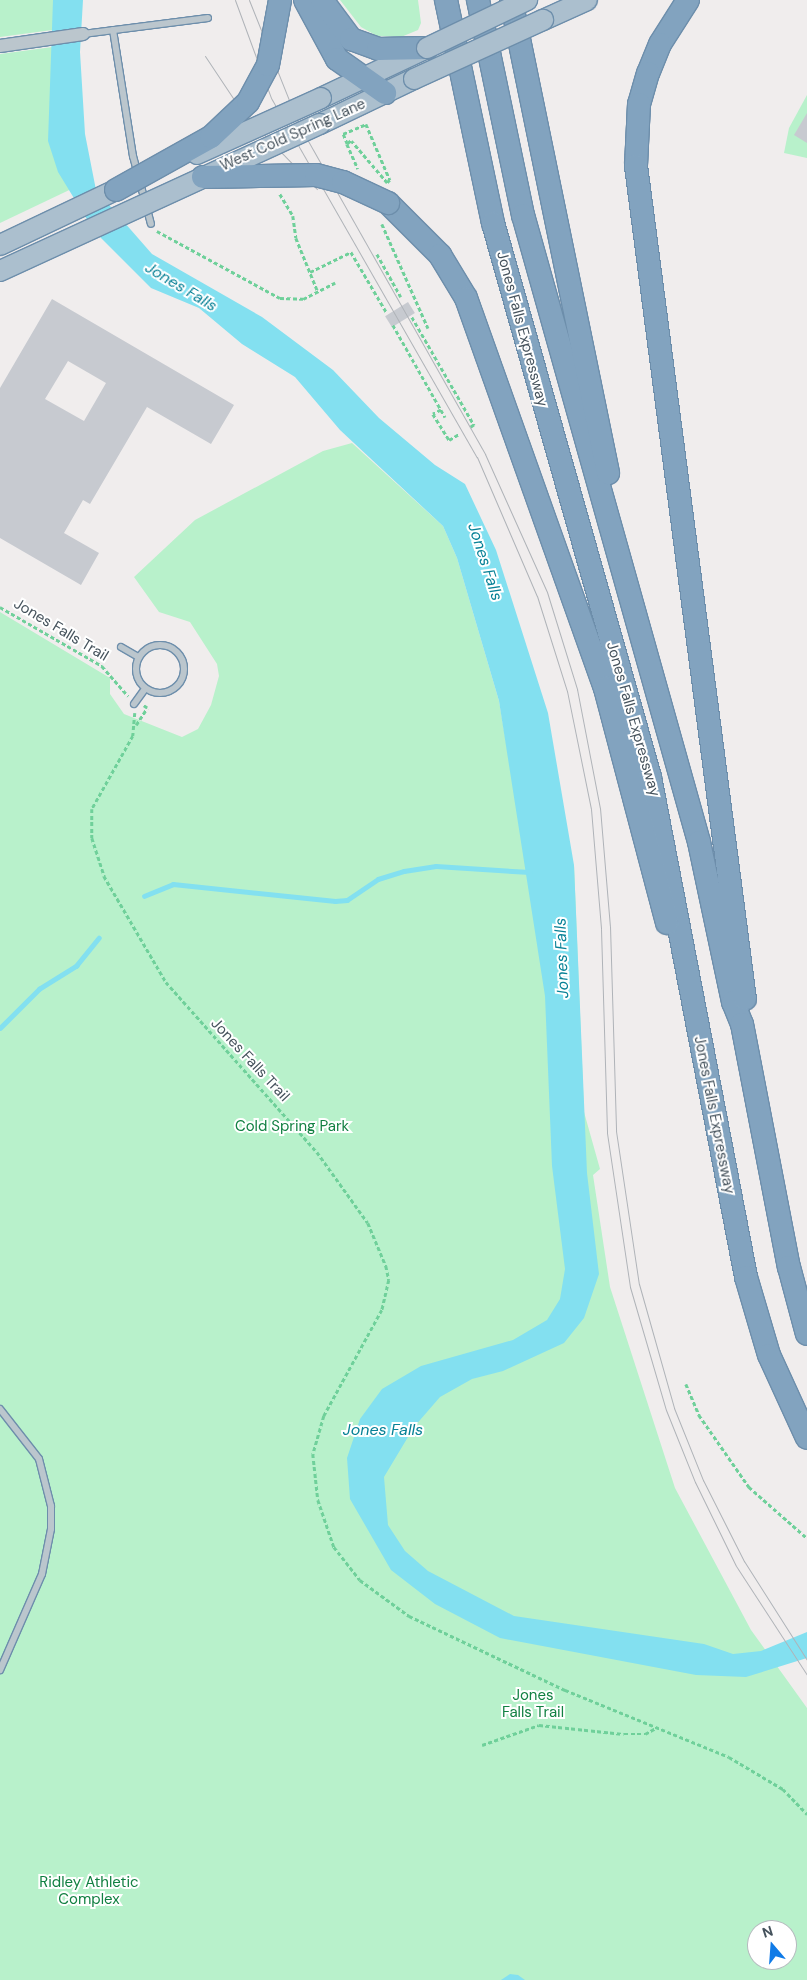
<!DOCTYPE html>
<html>
<head>
<meta charset="utf-8">
<style>
  body { margin:0 }
  #map { position:relative; width:807px; height:1980px; overflow:hidden; background:#f0eded; font-family:"DM Sans",sans-serif }
  div>[style] { position:absolute }
  [style*='--x'] { left:calc(var(--x)*1px); top:calc(var(--y)*1px); width:calc(var(--w)*1px); rotate:calc(var(--a)*1deg) }
  .green>* { inset:0; background:#b8f1cb }
  .water>* { inset:0; background:#83e0f0 }
  .stream>* { height:4.5px; margin:-2.25px; padding:0 2.25px; transform-origin:2.25px; border-radius:2.25px; background:#83e0f0 }
  .building>* { inset:0; background:#c7cad0; transform-origin:0 0 }
  .path>* { height:2.5px; margin-top:-1.25px; transform-origin:0; background:repeating-linear-gradient(90deg,#6fd09a 0 4px,transparent 0 6.5px) }
  .roads { filter:drop-shadow(1px 0 #6d8eab) drop-shadow(-1px 0 #6d8eab) drop-shadow(0 1px #6d8eab) drop-shadow(0 -1px #6d8eab) }
  .lane>* { height:6px; margin:-3px; padding:0 3px; transform-origin:3px; border-radius:3px; background:#bbc6cd }
  .lane>.ring { margin:-3px; padding:0; box-sizing:content-box; background:none; border:6px solid #bbc6cd; border-radius:50% }
  .street>* { height:12px; margin:-6px; padding:0 6px; transform-origin:6px; border-radius:6px; background:#bbc6cd }
  .primary>* { height:20px; margin:-10px; padding:0 10px; transform-origin:10px; border-radius:10px; background:#abbfce }
  .highway>* { height:22px; margin:-11px; padding:0 11px; transform-origin:11px; border-radius:11px; background:#82a3bf }
  .tram>* { height:1px; margin:-0.5px; padding:0 0.5px; transform-origin:0.5px; border-radius:0.5px; background:#afb3b8 }
  .bridges { filter:drop-shadow(1px 0 #6d8eab) drop-shadow(-1px 0 #6d8eab) drop-shadow(0 1px #6d8eab) drop-shadow(0 -1px #6d8eab) }
  .primary-bridge>* { height:20px; margin:-10px; padding:0 10px; transform-origin:10px; border-radius:10px; background:#abbfce }
  .highway-bridge>* { height:22px; margin:-11px; padding:0 11px; transform-origin:11px; border-radius:11px; background:#82a3bf }
  span { translate:-50% -50%; white-space:nowrap; text-align:center; line-height:1.15; -webkit-text-stroke:4px #fff; paint-order:stroke }
  .street-label { font-size:15px; color:#45525c }
  .park-label { font-size:15px; color:#128042 }
  .water-label { font-size:16px; color:#078196; font-style:italic }
  .north { position:absolute; left:747px; top:1920px; width:50px; height:50px; box-sizing:border-box; background:#fff; border:1px solid #b5babe; border-radius:50%; rotate:342deg; font-size:14px; font-weight:700; line-height:20px; text-align:center; color:#45525c }
  .north::after { content:''; display:block; margin:auto; width:18px; height:22px; background:#107be7; clip-path:polygon(50% 0,100% 100%,50% 72%,0 100%) }
</style>
</head>
<body>
<div id="map">
  <div class="green">
    <i style="clip-path:polygon(0 0,61px 0,60px 29px,0 37px)"></i>
    <i style="clip-path:polygon(340px 0,418px 0,421px 23px,418px 30px,401px 37px,377px 36px,361px 27px)"></i>
    <i style="clip-path:polygon(60px 46px,84px 183px,0 223px,0 54px)"></i>
    <i style="clip-path:polygon(807px 95px,807px 158px,784px 153px,789px 128px)"></i>
    <i style="clip-path:polygon(evenodd,352px 443px,443px 526px,457px 558px,499px 701px,519px 819px,574px 865px,584px 1112px,600px 1169px,593px 1175px,610px 1287px,675px 1488px,751px 1630px,807px 1708px,807px 1980px,0 1980px,0 612px,110px 678px,110px 694px,124px 714px,182px 737px,198px 729px,211px 705px,219px 676px,217px 664px,190px 622px,159px 612px,134px 577px,195px 520px,323px 451px,352px 443px,757px 1930px,787px 1930px,787px 1960px,757px 1960px,757px 1930px)"></i>
  </div>
  <div class="water">
    <i style="clip-path:polygon(53px 0,83px 0,80px 52px,85px 134px,96px 190px,152px 254px,262px 317px,333px 370px,379px 418px,435px 465px,465px 484px,496px 550px,548px 713px,574px 865px,587px 1173px,599px 1274px,584px 1318px,564px 1343px,503px 1371px,472px 1379px,440px 1397px,414px 1427px,384px 1477px,388px 1525px,405px 1551px,428px 1571px,514px 1616px,704px 1644px,733px 1654px,761px 1651px,807px 1632px,807px 1658px,746px 1677px,696px 1675px,500px 1638px,435px 1604px,391px 1570px,350px 1499px,347px 1458px,360px 1419px,382px 1389px,421px 1366px,513px 1340px,547px 1320px,560px 1299px,565px 1269px,552px 1166px,545px 996px,499px 701px,457px 558px,443px 526px,340px 430px,295px 377px,242px 344px,199px 308px,151px 288px,94px 231px,58px 172px,48px 141px)"></i>
    <i style="clip-path:polygon(510px 1974px,518px 1975px,525px 1980px,501px 1980px)"></i>
  </div>
  <div class="stream">
    <i style="--x:144;--y:896;--w:31;--a:-22"></i>
    <i style="--x:173;--y:884;--w:163;--a:6"></i>
    <i style="--x:335;--y:901;--w:12;--a:-5"></i>
    <i style="--x:347;--y:900;--w:37;--a:-34"></i>
    <i style="--x:378;--y:879;--w:27;--a:-17"></i>
    <i style="--x:404;--y:871;--w:32;--a:-9"></i>
    <i style="--x:436;--y:866;--w:94;--a:3.7"></i>
    <i style="--x:0;--y:1028;--w:55;--a:-45"></i>
    <i style="--x:39;--y:989;--w:44;--a:-31.9"></i>
    <i style="--x:76;--y:966;--w:36;--a:-51"></i>
  </div>
  <div class="building">
    <i style="clip-path:polygon(807px 113px,807px 143px,794px 135px)"></i>
    <i style="clip-path:polygon(evenodd,52px 299px,234px 405px,211px 444px,147px 407px,90px 504px,83px 500px,64px 533px,99px 553px,81px 585px,0 538px,0 388px,52px 299px,68px 361px,106px 383px,84px 421px,45px 399px,68px 361px)"></i>
    <i style="left:408px;top:302px;width:13px;height:27px;rotate:58deg"></i>
  </div>
  <div class="path">
    <i style="--x:347;--y:144;--w:11;--a:-112"></i>
    <i style="--x:343;--y:134;--w:25;--a:-23"></i>
    <i style="--x:366;--y:124;--w:61;--a:66.8"></i>
    <i style="--x:390;--y:180;--w:4;--a:135"></i>
    <i style="--x:387;--y:183;--w:55;--a:-130.6"></i>
    <i style="--x:351;--y:141;--w:5;--a:143"></i>
    <i style="--x:347;--y:144;--w:27;--a:66"></i>
    <i style="--x:280;--y:194;--w:26;--a:59"></i>
    <i style="--x:293;--y:216;--w:22;--a:82"></i>
    <i style="--x:296;--y:238;--w:58;--a:67.8"></i>
    <i style="--x:382;--y:224;--w:114;--a:66.1"></i>
    <i style="--x:157;--y:231;--w:140;--a:28.6"></i>
    <i style="--x:280;--y:298;--w:23;--a:2"></i>
    <i style="--x:303;--y:299;--w:36;--a:-27"></i>
    <i style="--x:377;--y:254;--w:49;--a:60.8"></i>
    <i style="--x:310;--y:272;--w:46;--a:-26"></i>
    <i style="--x:351;--y:252;--w:71;--a:59.5"></i>
    <i style="--x:412;--y:317;--w:125;--a:60.1"></i>
    <i style="--x:474;--y:425;--w:4;--a:146"></i>
    <i style="--x:393;--y:325;--w:106;--a:60.5"></i>
    <i style="--x:441;--y:410;--w:9;--a:153"></i>
    <i style="--x:433;--y:414;--w:31;--a:58"></i>
    <i style="--x:449;--y:440;--w:12;--a:-31"></i>
    <i style="--x:0;--y:607;--w:118;--a:30"></i>
    <i style="--x:102;--y:666;--w:40;--a:49"></i>
    <i style="--x:135;--y:713;--w:23;--a:95"></i>
    <i style="--x:133;--y:736;--w:84;--a:119.3"></i>
    <i style="--x:92;--y:809;--w:29;--a:90"></i>
    <i style="--x:92;--y:838;--w:40;--a:72"></i>
    <i style="--x:104;--y:876;--w:123;--a:59.7"></i>
    <i style="--x:166;--y:982;--w:227;--a:48.4"></i>
    <i style="--x:317;--y:1152;--w:87;--a:54.3"></i>
    <i style="--x:368;--y:1223;--w:47;--a:67.3"></i>
    <i style="--x:386;--y:1266;--w:14;--a:78"></i>
    <i style="--x:389;--y:1280;--w:31;--a:103"></i>
    <i style="--x:382;--y:1310;--w:121;--a:118.7"></i>
    <i style="--x:324;--y:1416;--w:40;--a:106"></i>
    <i style="--x:313;--y:1454;--w:46;--a:83.8"></i>
    <i style="--x:318;--y:1500;--w:50;--a:71.2"></i>
    <i style="--x:334;--y:1547;--w:42;--a:51.8"></i>
    <i style="--x:360;--y:1580;--w:61;--a:36.3"></i>
    <i style="--x:409;--y:1616;--w:173;--a:25.4"></i>
    <i style="--x:565;--y:1690;--w:177;--a:22.2"></i>
    <i style="--x:729;--y:1757;--w:63;--a:30.7"></i>
    <i style="--x:783;--y:1789;--w:35;--a:46"></i>
    <i style="--x:136;--y:725;--w:20;--a:-57"></i>
    <i style="--x:147;--y:708;--w:4;--a:-146"></i>
    <i style="--x:686;--y:1384;--w:34;--a:67"></i>
    <i style="--x:699;--y:1415;--w:88;--a:55.2"></i>
    <i style="--x:749;--y:1487;--w:77;--a:41.3"></i>
    <i style="--x:482;--y:1745;--w:60;--a:-19.3"></i>
    <i style="--x:539;--y:1725;--w:85;--a:6"></i>
    <i style="--x:624;--y:1734;--w:21;--a:0"></i>
    <i style="--x:645;--y:1734;--w:13;--a:-29"></i>
  </div>
  <div class="roads">
    <div class="lane">
      <i style="--x:113;--y:30;--w:128;--a:81"></i>
      <i style="--x:133;--y:156;--w:70;--a:75.2"></i>
      <i style="--x:83;--y:34;--w:126;--a:-7.3"></i>
      <i class="ring" style="left:136px;top:645px;width:42px;height:42px"></i>
      <i style="--x:121;--y:647;--w:20;--a:30"></i>
      <i style="--x:134;--y:704;--w:19;--a:-54"></i>
      <i style="--x:0;--y:1409;--w:63;--a:52"></i>
      <i style="--x:39;--y:1459;--w:49;--a:75.7"></i>
      <i style="--x:51;--y:1506;--w:23;--a:90"></i>
      <i style="--x:51;--y:1529;--w:46;--a:101.3"></i>
      <i style="--x:42;--y:1574;--w:105;--a:113.6"></i>
    </div>
    <div class="street">
      <i style="--x:0;--y:46;--w:84;--a:-8.2"></i>
    </div>
    <div class="primary">
      <i style="--x:543;--y:20;--w:48;--a:-24.4"></i>
      <i style="--x:321;--y:98;--w:117;--a:-25.3"></i>
      <i style="--x:320;--y:124;--w:104;--a:-25.6"></i>
      <i style="--x:0;--y:245;--w:128;--a:-25.4"></i>
    </div>
    <div class="highway">
      <i style="--x:305;--y:0;--w:67;--a:61.5"></i>
      <i style="--x:337;--y:59;--w:59;--a:35.3"></i>
      <i style="--x:322;--y:0;--w:49;--a:53.4"></i>
      <i style="--x:351;--y:39;--w:29;--a:20"></i>
      <i style="--x:378;--y:49;--w:49;--a:-1.2"></i>
      <i style="--x:446;--y:0;--w:228;--a:78.1"></i>
      <i style="--x:493;--y:223;--w:576;--a:74.18"></i>
      <i style="--x:650;--y:777;--w:509;--a:79.13"></i>
      <i style="--x:746;--y:1277;--w:81;--a:73.6"></i>
      <i style="--x:769;--y:1355;--w:91;--a:65.4"></i>
      <i style="--x:478;--y:0;--w:220;--a:78.2"></i>
      <i style="--x:523;--y:215;--w:651;--a:74.32"></i>
      <i style="--x:699;--y:842;--w:164;--a:78"></i>
      <i style="--x:733;--y:1002;--w:24;--a:68"></i>
      <i style="--x:742;--y:1024;--w:248;--a:79.1"></i>
      <i style="--x:789;--y:1267;--w:69;--a:75"></i>
      <i style="--x:511;--y:0;--w:483;--a:78.4"></i>
      <i style="--x:688;--y:0;--w:52;--a:122.5"></i>
      <i style="--x:660;--y:44;--w:31;--a:112"></i>
      <i style="--x:648;--y:73;--w:32;--a:106"></i>
      <i style="--x:639;--y:104;--w:62;--a:92.8"></i>
      <i style="--x:636;--y:166;--w:840;--a:82.55"></i>
      <i style="--x:388;--y:203;--w:74;--a:45"></i>
      <i style="--x:440;--y:255;--w:50;--a:58.8"></i>
      <i style="--x:466;--y:298;--w:414;--a:70.4"></i>
      <i style="--x:605;--y:688;--w:243;--a:75.2"></i>
    </div>
  </div>
  <div class="tram">
    <i style="--x:235;--y:0;--w:104;--a:69.8"></i>
    <i style="--x:271;--y:98;--w:414;--a:60.2"></i>
    <i style="--x:477;--y:457;--w:151;--a:66.7"></i>
    <i style="--x:537;--y:596;--w:100;--a:72.5"></i>
    <i style="--x:567;--y:691;--w:120;--a:78.5"></i>
    <i style="--x:591;--y:809;--w:120;--a:85.2"></i>
    <i style="--x:601;--y:929;--w:204;--a:88.3"></i>
    <i style="--x:607;--y:1133;--w:156;--a:81.5"></i>
    <i style="--x:630;--y:1287;--w:128;--a:73.7"></i>
    <i style="--x:666;--y:1410;--w:78;--a:68.1"></i>
    <i style="--x:695;--y:1482;--w:93;--a:64"></i>
    <i style="--x:736;--y:1566;--w:130;--a:56.9"></i>
    <i style="--x:249;--y:0;--w:135;--a:68.2"></i>
    <i style="--x:299;--y:125;--w:378;--a:60.5"></i>
    <i style="--x:485;--y:454;--w:151;--a:65.8"></i>
    <i style="--x:547;--y:592;--w:102;--a:72.8"></i>
    <i style="--x:577;--y:689;--w:121;--a:79.1"></i>
    <i style="--x:600;--y:808;--w:118;--a:85.2"></i>
    <i style="--x:610;--y:926;--w:205;--a:88.3"></i>
    <i style="--x:616;--y:1131;--w:155;--a:81.5"></i>
    <i style="--x:639;--y:1284;--w:129;--a:74.2"></i>
    <i style="--x:674;--y:1408;--w:78;--a:68.1"></i>
    <i style="--x:703;--y:1480;--w:91;--a:63.2"></i>
    <i style="--x:744;--y:1561;--w:117;--a:57.5"></i>
    <i style="--x:205;--y:56;--w:69;--a:56.3"></i>
    <i style="--x:243;--y:113;--w:106;--a:45.8"></i>
  </div>
  <div class="bridges">
    <div class="primary-bridge">
      <i style="--x:427;--y:48;--w:111;--a:-25.6"></i>
      <i style="--x:414;--y:79;--w:142;--a:-24.6"></i>
      <i style="--x:197;--y:154;--w:136;--a:-24.3"></i>
      <i style="--x:0;--y:271;--w:352;--a:-24.7"></i>
    </div>
    <div class="highway-bridge">
      <i style="--x:203;--y:177;--w:113;--a:-1"></i>
      <i style="--x:316;--y:175;--w:28;--a:15"></i>
      <i style="--x:343;--y:182;--w:50;--a:25"></i>
      <i style="--x:116;--y:190;--w:109;--a:-29.2"></i>
      <i style="--x:211;--y:137;--w:51;--a:-43.4"></i>
      <i style="--x:248;--y:102;--w:42;--a:-61.6"></i>
      <i style="--x:268;--y:65;--w:66;--a:-79.5"></i>
    </div>
  </div>
  <div class="street-label">
    <span style="left:293px;top:135px;rotate:-24deg">West Cold Spring Lane</span>
    <span style="left:522px;top:329px;rotate:75deg">Jones Falls Expressway</span>
    <span style="left:61px;top:630px;rotate:31deg">Jones Falls Trail</span>
    <span style="left:633px;top:719px;rotate:74deg">Jones Falls Expressway</span>
    <span style="left:250px;top:1060px;rotate:47deg">Jones Falls Trail</span>
    <span style="left:714px;top:1115px;rotate:79deg">Jones Falls Expressway</span>
  </div>
  <div class="park-label">
    <span style="left:292px;top:1127px">Cold Spring Park</span>
    <span style="left:533px;top:1704px">Jones<br>Falls Trail</span>
    <span style="left:89px;top:1891px">Ridley Athletic<br>Complex</span>
  </div>
  <div class="water-label">
    <span style="left:181px;top:287px;rotate:31deg">Jones Falls</span>
    <span style="left:485px;top:562px;rotate:72deg">Jones Falls</span>
    <span style="left:562px;top:958px;rotate:-92deg">Jones Falls</span>
    <span style="left:383px;top:1430px">Jones Falls</span>
  </div>
  <div class="north">N</div>
</div>
</body>
</html>
